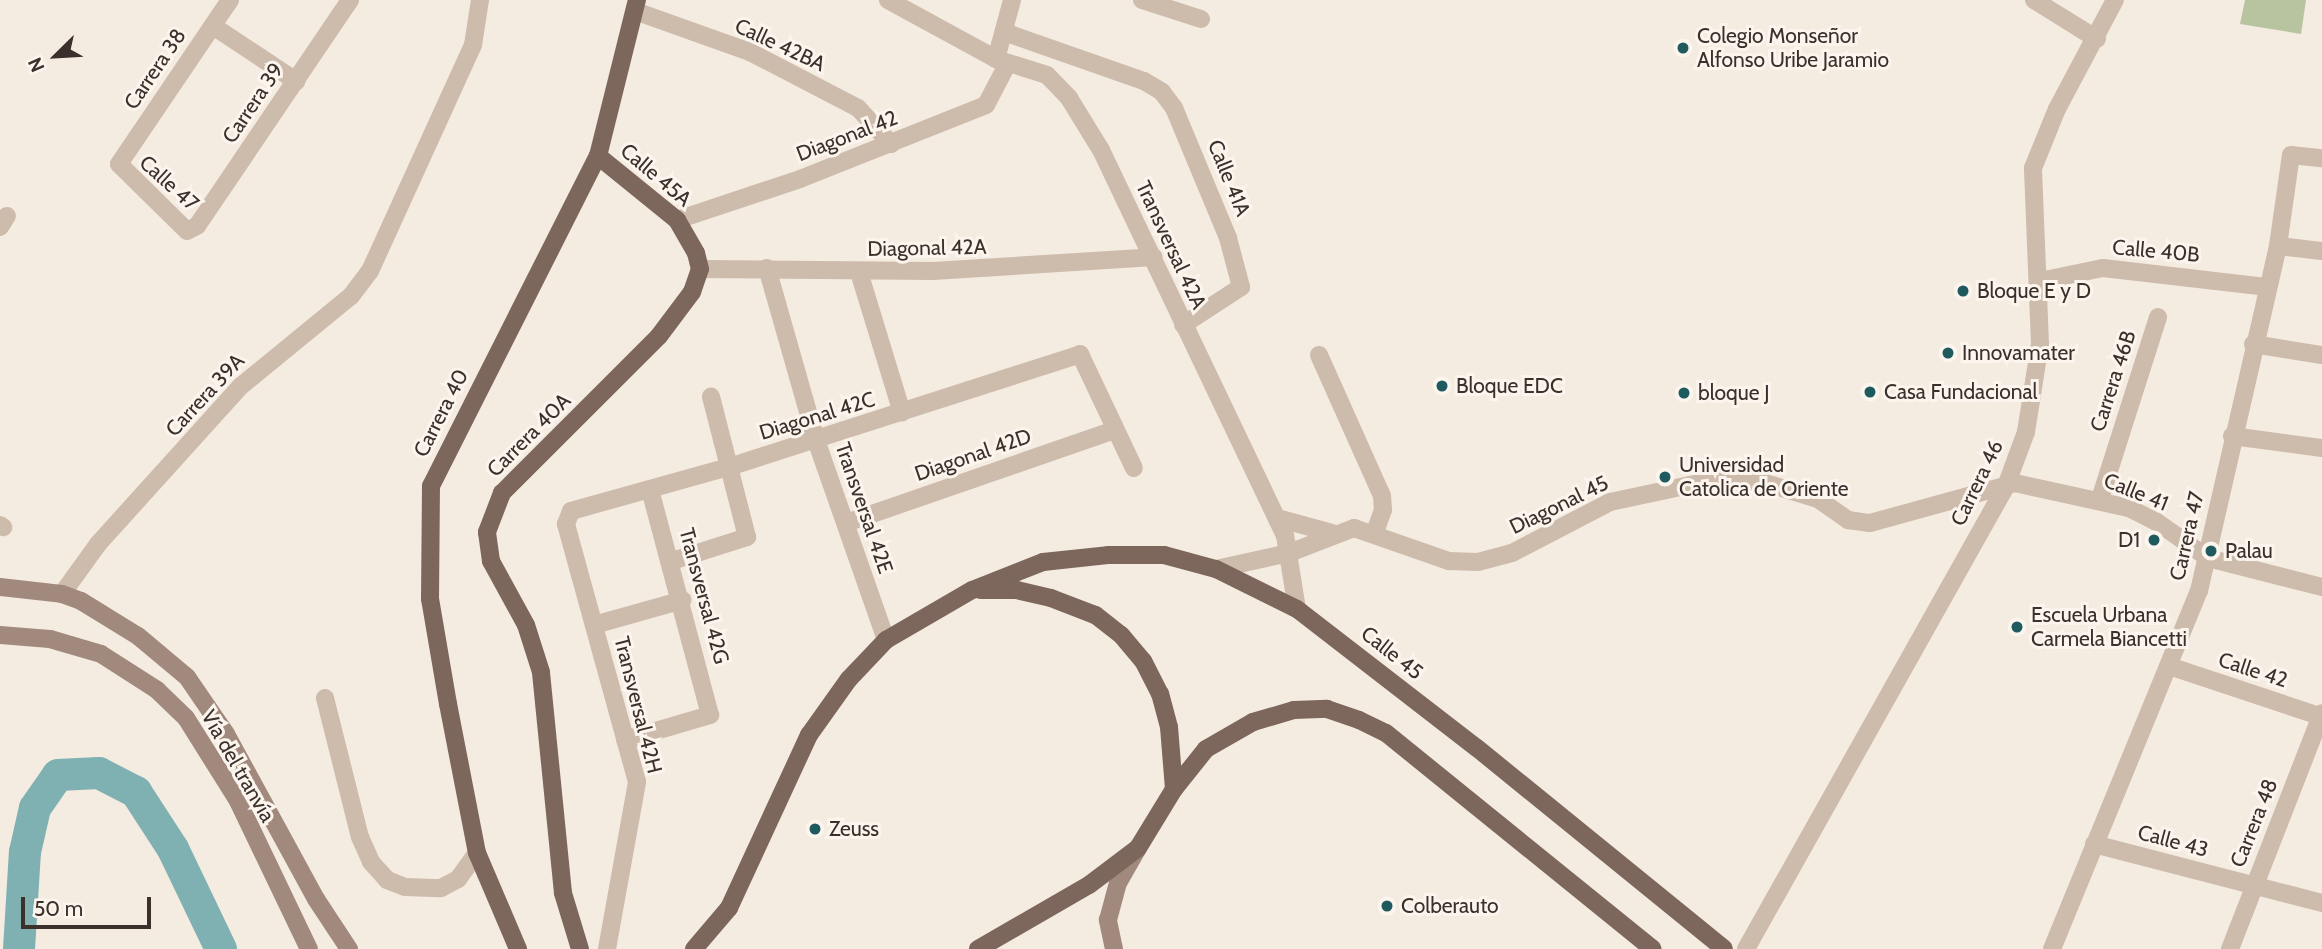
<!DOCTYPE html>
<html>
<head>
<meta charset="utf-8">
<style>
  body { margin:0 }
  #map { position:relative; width:2322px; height:949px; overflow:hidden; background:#f4ebe1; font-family:Cabin,sans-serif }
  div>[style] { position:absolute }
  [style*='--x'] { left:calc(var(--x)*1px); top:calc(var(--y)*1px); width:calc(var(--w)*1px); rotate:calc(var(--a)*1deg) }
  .green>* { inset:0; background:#b8c4a0 }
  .river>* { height:32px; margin:-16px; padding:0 16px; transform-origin:16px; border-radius:16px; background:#7fb0b2 }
  .minor>* { height:18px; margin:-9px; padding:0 9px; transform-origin:9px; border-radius:9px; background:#cdbbac }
  .secondary>* { height:18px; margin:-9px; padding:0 9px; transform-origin:9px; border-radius:9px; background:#a18a7d }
  .primary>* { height:18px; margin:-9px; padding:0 9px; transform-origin:9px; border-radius:9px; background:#7d675c }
  .dots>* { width:19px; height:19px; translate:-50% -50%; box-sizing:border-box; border:4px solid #fbf5ee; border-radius:50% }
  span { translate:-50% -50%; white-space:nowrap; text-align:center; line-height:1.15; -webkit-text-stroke:6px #fbf5ee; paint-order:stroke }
  .poi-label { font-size:21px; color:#3b302b }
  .left { translate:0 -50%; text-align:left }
  .right { translate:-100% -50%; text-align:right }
  .street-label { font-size:21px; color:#3b302b }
  .north { position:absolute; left:21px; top:21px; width:70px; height:70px; -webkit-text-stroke:5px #fbf5ee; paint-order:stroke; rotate:246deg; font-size:19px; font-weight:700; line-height:28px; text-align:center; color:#3b302b }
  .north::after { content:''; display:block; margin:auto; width:24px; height:32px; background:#3b302b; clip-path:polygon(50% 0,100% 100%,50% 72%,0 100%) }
  .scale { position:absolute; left:21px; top:897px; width:130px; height:32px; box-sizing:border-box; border:4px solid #3b302b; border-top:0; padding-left:9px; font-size:21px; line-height:24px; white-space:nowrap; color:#3b302b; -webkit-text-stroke:5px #fbf5ee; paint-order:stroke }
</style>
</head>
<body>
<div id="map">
  <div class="green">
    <i style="clip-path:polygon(2245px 0,2306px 0,2301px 34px,2240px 24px)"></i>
  </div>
  <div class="river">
    <i style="--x:19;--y:949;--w:97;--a:-86.5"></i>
    <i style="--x:25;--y:852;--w:45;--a:-77.2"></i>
    <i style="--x:35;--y:808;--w:40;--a:-55.1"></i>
    <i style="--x:58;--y:775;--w:41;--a:-2.8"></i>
    <i style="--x:99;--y:773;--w:42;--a:27.2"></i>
    <i style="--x:136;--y:792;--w:68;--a:57"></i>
    <i style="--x:173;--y:849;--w:111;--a:64.4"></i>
  </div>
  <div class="minor">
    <i style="--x:230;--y:0;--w:198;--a:124.1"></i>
    <i style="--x:119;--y:164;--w:95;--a:44.6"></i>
    <i style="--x:187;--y:231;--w:11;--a:-27"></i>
    <i style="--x:197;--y:226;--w:273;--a:-55.9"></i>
    <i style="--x:888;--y:0;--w:123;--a:28.6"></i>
    <i style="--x:996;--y:59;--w:53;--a:17.4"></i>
    <i style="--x:1047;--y:75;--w:32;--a:46"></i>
    <i style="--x:1069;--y:98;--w:61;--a:58.4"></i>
    <i style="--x:1101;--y:150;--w:427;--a:64.5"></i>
    <i style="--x:1285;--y:535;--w:75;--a:80.8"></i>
    <i style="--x:1142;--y:0;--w:62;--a:17.9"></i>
    <i style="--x:2034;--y:0;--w:74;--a:31.8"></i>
    <i style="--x:635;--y:11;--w:122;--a:19.6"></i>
    <i style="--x:750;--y:52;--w:122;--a:27.4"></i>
    <i style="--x:858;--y:108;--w:49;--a:47.5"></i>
    <i style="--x:213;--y:26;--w:100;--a:33.5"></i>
    <i style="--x:1004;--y:32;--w:148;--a:19.3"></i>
    <i style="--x:1144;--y:81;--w:21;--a:31"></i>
    <i style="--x:1162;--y:92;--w:20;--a:53"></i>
    <i style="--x:1174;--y:108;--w:141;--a:67.4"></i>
    <i style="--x:1228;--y:238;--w:51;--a:75.1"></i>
    <i style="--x:1241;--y:287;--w:69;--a:146.8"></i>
    <i style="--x:996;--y:59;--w:61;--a:-74.8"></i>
    <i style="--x:677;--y:220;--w:130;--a:-18.4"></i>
    <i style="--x:800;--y:179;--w:200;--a:-21.7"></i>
    <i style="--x:986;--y:105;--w:47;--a:-62.4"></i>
    <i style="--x:0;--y:227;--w:13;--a:-58"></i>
    <i style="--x:2278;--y:246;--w:44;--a:6.5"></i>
    <i style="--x:767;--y:268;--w:179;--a:74.1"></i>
    <i style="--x:816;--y:440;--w:212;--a:70.7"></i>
    <i style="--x:700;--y:269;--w:233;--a:0.5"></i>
    <i style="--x:933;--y:271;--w:221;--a:-3.6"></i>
    <i style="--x:859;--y:272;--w:147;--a:73"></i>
    <i style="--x:2040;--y:281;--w:64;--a:-11.7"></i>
    <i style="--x:2103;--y:268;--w:166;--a:6.6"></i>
    <i style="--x:2253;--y:344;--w:70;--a:9.1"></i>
    <i style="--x:1319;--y:355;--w:154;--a:65.9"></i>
    <i style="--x:1382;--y:496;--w:14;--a:86"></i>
    <i style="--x:1383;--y:510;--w:23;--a:110"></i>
    <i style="--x:2232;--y:436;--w:91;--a:7.6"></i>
    <i style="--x:2100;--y:499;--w:191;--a:-72.3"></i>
    <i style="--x:1277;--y:518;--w:57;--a:15.3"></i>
    <i style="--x:846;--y:523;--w:285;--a:-19.1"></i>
    <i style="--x:0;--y:525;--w:4;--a:34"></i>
    <i style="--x:672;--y:561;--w:79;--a:-17.7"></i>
    <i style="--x:747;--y:537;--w:145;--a:-104.4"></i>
    <i style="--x:1216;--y:569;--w:75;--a:-12.4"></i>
    <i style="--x:1289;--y:553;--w:70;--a:-21"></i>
    <i style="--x:1354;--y:528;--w:101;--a:19.2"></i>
    <i style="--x:1449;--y:561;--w:29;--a:2"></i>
    <i style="--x:1478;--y:562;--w:35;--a:-15"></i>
    <i style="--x:1512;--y:553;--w:110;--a:-27.5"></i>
    <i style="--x:1610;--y:502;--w:96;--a:-12"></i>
    <i style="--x:1704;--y:482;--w:55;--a:-1"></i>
    <i style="--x:1759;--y:481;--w:62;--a:17"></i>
    <i style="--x:1818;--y:499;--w:37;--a:35"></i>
    <i style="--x:1848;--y:520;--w:22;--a:8"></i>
    <i style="--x:1870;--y:523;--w:150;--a:-15.4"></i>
    <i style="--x:2015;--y:483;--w:117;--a:12.4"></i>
    <i style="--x:2129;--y:508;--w:31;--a:27"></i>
    <i style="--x:2157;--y:522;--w:62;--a:35.2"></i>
    <i style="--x:2208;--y:558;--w:118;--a:14.3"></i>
    <i style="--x:62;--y:594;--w:62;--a:-54.2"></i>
    <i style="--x:98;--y:544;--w:213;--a:-47.9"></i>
    <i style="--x:241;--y:386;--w:142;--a:-39.3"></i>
    <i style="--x:351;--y:296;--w:31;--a:-53"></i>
    <i style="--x:370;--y:271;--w:248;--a:-65.5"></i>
    <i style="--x:473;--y:45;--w:46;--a:-81.2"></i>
    <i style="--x:594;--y:625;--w:92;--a:-15.7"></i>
    <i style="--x:2169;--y:666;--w:161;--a:18.4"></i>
    <i style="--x:325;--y:698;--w:143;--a:75.9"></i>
    <i style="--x:360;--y:837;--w:27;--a:66"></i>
    <i style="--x:371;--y:862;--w:24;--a:48"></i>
    <i style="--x:387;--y:880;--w:19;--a:21"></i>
    <i style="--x:405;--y:887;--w:36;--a:2"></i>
    <i style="--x:441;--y:888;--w:19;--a:-28"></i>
    <i style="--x:458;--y:879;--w:32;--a:-54"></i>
    <i style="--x:625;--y:740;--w:89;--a:-16.4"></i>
    <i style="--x:710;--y:715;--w:233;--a:-104.9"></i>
    <i style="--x:2094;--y:844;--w:236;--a:14.5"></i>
    <i style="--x:607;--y:949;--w:170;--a:-79.8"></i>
    <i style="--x:637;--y:782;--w:268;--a:-105.4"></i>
    <i style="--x:566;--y:524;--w:14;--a:-69"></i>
    <i style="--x:571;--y:511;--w:164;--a:-15.6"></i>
    <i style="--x:729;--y:467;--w:369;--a:-17.8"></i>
    <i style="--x:1080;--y:354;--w:126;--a:64.7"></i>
    <i style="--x:1746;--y:949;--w:531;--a:-60.68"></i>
    <i style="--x:2006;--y:486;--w:58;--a:-69.7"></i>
    <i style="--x:2026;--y:432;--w:89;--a:-81"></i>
    <i style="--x:2040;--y:344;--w:176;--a:-92.3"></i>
    <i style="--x:2033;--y:168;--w:64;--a:-67.9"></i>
    <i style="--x:2057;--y:109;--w:123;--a:-62"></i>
    <i style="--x:2052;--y:949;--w:387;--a:-67.7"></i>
    <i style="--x:2199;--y:591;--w:354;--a:-77.1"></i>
    <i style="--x:2278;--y:246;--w:92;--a:-81.9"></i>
    <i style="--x:2291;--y:155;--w:31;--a:6"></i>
    <i style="--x:2230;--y:949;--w:253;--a:-68.7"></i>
  </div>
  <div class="secondary">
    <i style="--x:0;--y:587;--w:62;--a:6.4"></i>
    <i style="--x:62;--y:594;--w:20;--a:20"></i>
    <i style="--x:81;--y:601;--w:67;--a:31.6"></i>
    <i style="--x:138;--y:636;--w:64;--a:39.9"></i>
    <i style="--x:187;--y:677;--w:69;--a:55.6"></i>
    <i style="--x:226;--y:734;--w:188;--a:61.4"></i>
    <i style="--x:316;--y:899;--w:60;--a:56.6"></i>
    <i style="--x:0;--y:635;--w:50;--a:4.6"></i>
    <i style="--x:50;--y:639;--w:53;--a:16.4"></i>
    <i style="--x:101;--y:654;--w:67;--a:32.7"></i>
    <i style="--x:157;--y:690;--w:40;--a:44"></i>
    <i style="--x:186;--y:718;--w:98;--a:57.9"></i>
    <i style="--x:238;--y:801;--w:164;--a:64.4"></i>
    <i style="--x:1114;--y:949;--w:30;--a:-102"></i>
    <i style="--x:1108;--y:920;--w:38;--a:-75"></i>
    <i style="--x:1118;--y:883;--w:40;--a:-60.3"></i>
  </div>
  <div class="primary">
    <i style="--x:1174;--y:789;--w:51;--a:-51.3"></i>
    <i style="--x:1206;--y:749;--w:54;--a:-29.9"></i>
    <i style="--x:1253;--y:722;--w:43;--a:-16.3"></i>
    <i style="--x:1294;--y:710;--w:33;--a:-2"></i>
    <i style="--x:1327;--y:709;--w:34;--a:19"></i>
    <i style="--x:1359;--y:720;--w:30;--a:26"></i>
    <i style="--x:1386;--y:733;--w:343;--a:39"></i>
    <i style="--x:518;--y:949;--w:104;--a:-113.1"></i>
    <i style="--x:477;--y:853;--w:152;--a:-101"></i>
    <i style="--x:448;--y:704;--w:107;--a:-99.7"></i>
    <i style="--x:430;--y:599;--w:113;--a:-89.5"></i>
    <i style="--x:431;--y:486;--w:370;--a:-63.2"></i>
    <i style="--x:598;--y:156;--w:161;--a:-76"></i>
    <i style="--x:580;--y:949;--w:59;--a:-106.9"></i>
    <i style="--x:563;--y:893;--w:222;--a:-95.7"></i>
    <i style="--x:541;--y:672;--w:49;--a:-107.7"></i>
    <i style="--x:526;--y:625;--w:73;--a:-118.7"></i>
    <i style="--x:491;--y:561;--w:29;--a:-98"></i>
    <i style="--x:487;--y:532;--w:42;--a:-69"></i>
    <i style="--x:502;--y:493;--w:222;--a:-45"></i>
    <i style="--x:659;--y:336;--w:55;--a:-53.1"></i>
    <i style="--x:692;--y:292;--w:24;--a:-71"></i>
    <i style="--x:700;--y:269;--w:16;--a:-104"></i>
    <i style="--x:696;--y:253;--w:38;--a:-120"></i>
    <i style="--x:677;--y:220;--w:102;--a:-141"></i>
    <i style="--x:694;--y:949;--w:54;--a:-49.5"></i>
    <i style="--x:729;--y:908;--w:191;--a:-65.2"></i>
    <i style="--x:809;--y:735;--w:69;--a:-54.5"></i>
    <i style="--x:849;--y:679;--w:54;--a:-46.5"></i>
    <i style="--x:886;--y:640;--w:99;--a:-30.2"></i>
    <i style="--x:972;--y:590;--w:76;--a:-21.5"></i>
    <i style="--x:1043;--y:562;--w:65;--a:-6.1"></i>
    <i style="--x:1108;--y:555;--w:56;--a:0"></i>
    <i style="--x:1164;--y:555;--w:54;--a:15.1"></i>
    <i style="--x:1216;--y:569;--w:90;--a:26.3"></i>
    <i style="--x:1297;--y:609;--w:227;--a:37.7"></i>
    <i style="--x:1477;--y:748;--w:318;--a:39.1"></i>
    <i style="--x:978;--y:949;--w:128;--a:-30"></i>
    <i style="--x:1089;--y:885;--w:61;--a:-37.1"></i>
    <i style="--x:1138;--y:848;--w:69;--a:-58.6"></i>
    <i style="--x:1174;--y:789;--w:62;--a:-94.6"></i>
    <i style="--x:1169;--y:727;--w:34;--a:-105"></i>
    <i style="--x:1160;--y:694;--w:37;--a:-117"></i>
    <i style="--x:1143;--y:661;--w:34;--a:-130"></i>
    <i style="--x:1121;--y:635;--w:33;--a:-142"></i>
    <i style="--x:1095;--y:615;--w:47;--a:-158.9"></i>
    <i style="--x:1051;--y:598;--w:35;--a:-167"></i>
    <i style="--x:1017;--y:590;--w:37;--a:180"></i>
  </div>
  <div class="dots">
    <i style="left:1683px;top:48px;background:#1f5a5e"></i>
    <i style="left:1963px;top:291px;background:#1f5a5e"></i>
    <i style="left:1948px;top:353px;background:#1f5a5e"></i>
    <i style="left:1442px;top:386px;background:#1f5a5e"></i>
    <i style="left:1870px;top:392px;background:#1f5a5e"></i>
    <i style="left:1684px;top:393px;background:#1f5a5e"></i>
    <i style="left:1665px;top:477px;background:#1f5a5e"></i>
    <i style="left:2154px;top:540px;background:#1f5a5e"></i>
    <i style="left:2211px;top:551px;background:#1f5a5e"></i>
    <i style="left:2017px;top:627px;background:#1f5a5e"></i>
    <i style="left:815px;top:829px;background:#1f5a5e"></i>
    <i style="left:1387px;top:906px;background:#1f5a5e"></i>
  </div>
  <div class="poi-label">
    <span class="left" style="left:1697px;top:48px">Colegio Monseñor<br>Alfonso Uribe Jaramio</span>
    <span class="left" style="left:1977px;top:291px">Bloque E y D</span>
    <span class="left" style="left:1962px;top:353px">Innovamater</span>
    <span class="left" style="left:1456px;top:386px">Bloque EDC</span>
    <span class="left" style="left:1884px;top:392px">Casa Fundacional</span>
    <span class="left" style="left:1698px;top:393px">bloque J</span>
    <span class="left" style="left:1679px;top:477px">Universidad<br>Catolica de Oriente</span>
    <span class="right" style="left:2140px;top:540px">D1</span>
    <span class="left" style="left:2225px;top:551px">Palau</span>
    <span class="left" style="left:2031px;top:627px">Escuela Urbana<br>Carmela Biancetti</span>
    <span class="left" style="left:829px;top:829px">Zeuss</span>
    <span class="left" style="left:1401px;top:906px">Colberauto</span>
  </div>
  <div class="street-label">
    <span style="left:780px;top:45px;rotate:25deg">Calle 42BA</span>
    <span style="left:155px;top:69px;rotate:-56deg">Carrera 38</span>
    <span style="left:253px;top:103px;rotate:-56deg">Carrera 39</span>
    <span style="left:847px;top:136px;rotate:-21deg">Diagonal 42</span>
    <span style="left:656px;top:175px;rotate:40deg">Calle 45A</span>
    <span style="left:1229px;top:178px;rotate:68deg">Calle 41A</span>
    <span style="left:169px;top:183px;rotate:42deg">Calle 47</span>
    <span style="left:1171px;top:245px;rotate:65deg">Transversal 42A</span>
    <span style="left:927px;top:248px;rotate:-1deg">Diagonal 42A</span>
    <span style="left:2156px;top:251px;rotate:5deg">Calle 40B</span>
    <span style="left:2113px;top:381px;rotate:-72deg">Carrera 46B</span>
    <span style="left:205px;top:395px;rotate:-47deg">Carrera 39A</span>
    <span style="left:441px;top:413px;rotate:-63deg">Carrera 40</span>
    <span style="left:817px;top:416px;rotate:-17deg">Diagonal 42C</span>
    <span style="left:529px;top:435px;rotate:-45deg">Carrera 40A</span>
    <span style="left:973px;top:455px;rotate:-19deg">Diagonal 42D</span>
    <span style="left:1977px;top:483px;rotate:-64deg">Carrera 46</span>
    <span style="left:2136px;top:492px;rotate:22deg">Calle 41</span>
    <span style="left:1559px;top:505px;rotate:-26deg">Diagonal 45</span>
    <span style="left:864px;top:508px;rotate:71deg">Transversal 42E</span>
    <span style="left:2187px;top:536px;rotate:-77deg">Carrera 47</span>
    <span style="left:704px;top:596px;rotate:75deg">Transversal 42G</span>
    <span style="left:1392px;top:653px;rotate:38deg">Calle 45</span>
    <span style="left:2253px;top:670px;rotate:18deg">Calle 42</span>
    <span style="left:638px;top:705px;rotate:76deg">Transversal 42H</span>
    <span style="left:238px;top:766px;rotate:60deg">Vía del tranvía</span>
    <span style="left:2254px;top:823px;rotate:-68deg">Carrera 48</span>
    <span style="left:2173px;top:841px;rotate:15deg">Calle 43</span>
  </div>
  <div class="north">N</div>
  <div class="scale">50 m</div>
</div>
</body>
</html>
